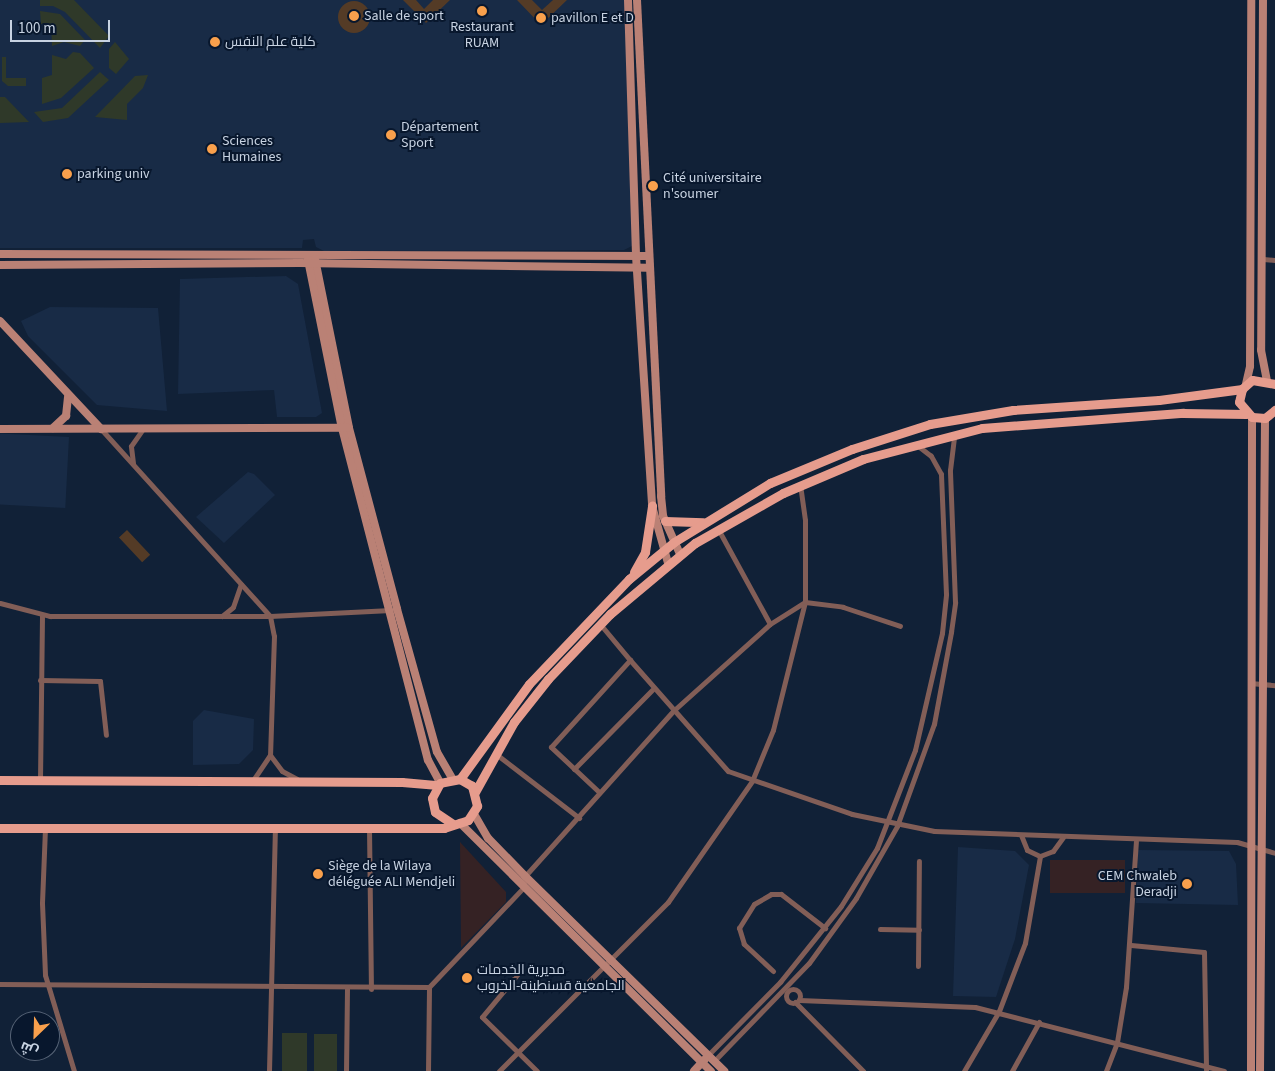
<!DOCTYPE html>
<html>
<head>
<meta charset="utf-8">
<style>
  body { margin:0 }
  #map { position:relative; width:1275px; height:1071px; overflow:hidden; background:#112137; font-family:"Source Sans 3",Cairo,sans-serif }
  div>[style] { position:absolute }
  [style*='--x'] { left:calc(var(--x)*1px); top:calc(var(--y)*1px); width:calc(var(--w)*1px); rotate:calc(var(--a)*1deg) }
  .built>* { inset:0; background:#182b46; transform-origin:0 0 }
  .industrial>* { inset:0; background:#352224; transform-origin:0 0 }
  .green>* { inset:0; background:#2f3929; transform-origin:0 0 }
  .building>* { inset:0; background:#543b26; transform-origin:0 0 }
  .round { border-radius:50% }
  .street>* { height:5px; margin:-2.5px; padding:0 2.5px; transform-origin:2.5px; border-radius:2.5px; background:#825e57 }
  .street>.ring { margin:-2.5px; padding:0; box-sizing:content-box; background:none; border:5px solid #825e57; border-radius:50% }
  .secondary>* { height:8px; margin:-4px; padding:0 4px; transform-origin:4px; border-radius:4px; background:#ba8175 }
  .primary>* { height:9px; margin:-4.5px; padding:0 4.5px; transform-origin:4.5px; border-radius:4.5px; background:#e69c8d }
  .dots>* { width:14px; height:14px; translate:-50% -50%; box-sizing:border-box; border:2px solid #08172d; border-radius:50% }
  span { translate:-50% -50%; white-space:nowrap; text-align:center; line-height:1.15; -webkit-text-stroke:4px #08172d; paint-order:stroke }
  .poi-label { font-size:14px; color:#c8d3e2 }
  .left { translate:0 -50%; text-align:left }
  .right { translate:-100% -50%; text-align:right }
  .north { position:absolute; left:10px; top:1011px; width:50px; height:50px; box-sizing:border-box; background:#08172d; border:1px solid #556275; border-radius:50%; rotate:204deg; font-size:14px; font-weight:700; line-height:20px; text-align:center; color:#c8d3e2 }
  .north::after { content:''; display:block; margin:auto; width:18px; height:22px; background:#f9a04c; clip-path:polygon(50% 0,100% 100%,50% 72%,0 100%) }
  .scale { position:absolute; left:10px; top:20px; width:100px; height:22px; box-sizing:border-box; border:2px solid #c8d3e2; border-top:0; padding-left:6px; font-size:15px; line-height:18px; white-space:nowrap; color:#c8d3e2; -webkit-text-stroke:4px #08172d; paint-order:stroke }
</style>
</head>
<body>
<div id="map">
  <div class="built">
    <i style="clip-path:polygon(0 0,627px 0,640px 242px,624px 250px,324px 251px,316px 247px,314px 239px,303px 240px,302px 248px,0 248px)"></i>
    <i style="clip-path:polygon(286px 276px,298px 284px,322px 413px,316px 417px,277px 417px,274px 390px,178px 394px,180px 279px)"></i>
    <i style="clip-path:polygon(50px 307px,158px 308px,167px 411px,97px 405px,28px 336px,21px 321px)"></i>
    <i style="left:69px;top:437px;width:71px;height:69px;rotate:93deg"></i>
    <i style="clip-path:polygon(248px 472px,254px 474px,275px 495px,224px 543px,196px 517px)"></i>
    <i style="clip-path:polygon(204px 710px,254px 719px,253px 750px,239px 764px,193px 765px,193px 721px)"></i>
    <i style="clip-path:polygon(958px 847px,1015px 851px,1029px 865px,1015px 939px,996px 997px,953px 996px)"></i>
    <i style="clip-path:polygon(1138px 850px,1229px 851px,1236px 864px,1238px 905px,1136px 903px)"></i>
  </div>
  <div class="industrial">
    <i style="clip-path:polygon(460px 842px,506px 892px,506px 902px,461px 948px)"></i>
    <i style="left:1050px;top:860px;width:75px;height:33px"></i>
  </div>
  <div class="green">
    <i style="clip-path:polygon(40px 0,74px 0,109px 36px,100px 48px,65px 12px,53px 6px,40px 6px)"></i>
    <i style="clip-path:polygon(40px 11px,60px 14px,85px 40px,80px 46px,64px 42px,52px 46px,51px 24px,41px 24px)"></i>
    <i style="clip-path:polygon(115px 42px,129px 59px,116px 74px,109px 68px,109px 49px)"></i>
    <i style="clip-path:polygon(73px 52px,80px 53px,94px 68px,61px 98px,42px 104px,42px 78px,52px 75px,52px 55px,66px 59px)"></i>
    <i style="clip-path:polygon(2px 57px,6px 57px,6px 78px,26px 78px,26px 86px,8px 86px,2px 81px)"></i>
    <i style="clip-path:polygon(100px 72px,109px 80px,68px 118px,43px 122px,34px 112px,62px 108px)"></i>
    <i style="clip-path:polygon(148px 75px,143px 88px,127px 104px,127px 120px,95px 117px,135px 76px)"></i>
    <i style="clip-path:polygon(0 97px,5px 97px,29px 122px,0 123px)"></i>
    <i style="left:282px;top:1033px;width:25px;height:38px"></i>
    <i style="left:314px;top:1034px;width:23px;height:37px"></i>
  </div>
  <div class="building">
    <i style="clip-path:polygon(403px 0,416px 0,424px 9px,433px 0,450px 0,426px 23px)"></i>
    <i style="clip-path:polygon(517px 0,532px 0,542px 10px,553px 0,567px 0,541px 25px)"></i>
    <i class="round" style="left:338px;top:1px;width:32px;height:32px"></i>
    <i style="left:127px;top:530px;width:34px;height:11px;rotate:47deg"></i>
  </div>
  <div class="street">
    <i style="--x:1263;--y:259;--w:12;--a:5"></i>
    <i style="--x:101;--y:429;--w:252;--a:47.9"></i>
    <i style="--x:270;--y:616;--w:20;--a:79"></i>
    <i style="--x:274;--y:636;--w:119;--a:91.9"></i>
    <i style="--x:270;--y:755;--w:30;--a:124"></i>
    <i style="--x:133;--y:463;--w:17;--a:-97"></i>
    <i style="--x:131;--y:446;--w:19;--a:-55"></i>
    <i style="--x:718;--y:529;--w:108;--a:61.3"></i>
    <i style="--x:0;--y:603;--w:52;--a:14.6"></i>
    <i style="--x:50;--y:616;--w:220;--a:0"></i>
    <i style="--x:270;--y:616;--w:121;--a:-2.8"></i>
    <i style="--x:222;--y:616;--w:14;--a:-39"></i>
    <i style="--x:233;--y:607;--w:24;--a:-71"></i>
    <i style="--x:600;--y:624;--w:47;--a:50.2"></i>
    <i style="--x:40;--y:680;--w:60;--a:1"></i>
    <i style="--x:100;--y:681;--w:54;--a:83.7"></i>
    <i style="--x:1250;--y:683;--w:25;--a:5"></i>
    <i style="--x:496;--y:754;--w:105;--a:37.6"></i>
    <i style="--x:270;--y:755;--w:20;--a:53"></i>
    <i style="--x:282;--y:771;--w:17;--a:28"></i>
    <i style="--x:574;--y:769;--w:111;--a:-45.4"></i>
    <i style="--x:40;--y:780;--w:165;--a:-89.3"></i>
    <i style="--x:599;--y:792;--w:66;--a:-136.8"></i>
    <i style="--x:551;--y:747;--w:118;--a:-47.8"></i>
    <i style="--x:630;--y:660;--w:148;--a:48.6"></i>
    <i style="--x:728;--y:771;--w:131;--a:19.1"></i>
    <i style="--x:852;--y:814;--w:84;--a:11.7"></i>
    <i style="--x:934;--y:831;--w:303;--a:2.1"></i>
    <i style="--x:1237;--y:842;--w:40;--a:16"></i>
    <i style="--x:45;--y:828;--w:75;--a:92.3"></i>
    <i style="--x:42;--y:903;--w:72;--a:87.6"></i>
    <i style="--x:45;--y:975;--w:100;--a:73.2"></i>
    <i style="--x:369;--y:828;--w:161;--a:89.3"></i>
    <i style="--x:1021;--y:835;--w:16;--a:68"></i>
    <i style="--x:1027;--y:850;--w:14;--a:25"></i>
    <i style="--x:1040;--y:856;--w:14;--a:-21"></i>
    <i style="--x:1053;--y:851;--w:17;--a:-54"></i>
    <i style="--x:880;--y:929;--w:39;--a:1"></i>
    <i style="--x:1131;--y:945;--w:73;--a:5.5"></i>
    <i style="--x:1204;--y:952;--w:119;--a:89"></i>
    <i style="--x:918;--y:966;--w:105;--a:-89.5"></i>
    <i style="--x:521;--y:970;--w:61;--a:129.7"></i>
    <i style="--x:482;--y:1017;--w:77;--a:44.5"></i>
    <i style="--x:773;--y:971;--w:40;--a:-137"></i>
    <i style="--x:744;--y:944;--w:17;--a:-107"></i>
    <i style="--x:739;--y:928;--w:28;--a:-58"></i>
    <i style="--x:754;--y:904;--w:20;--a:-30"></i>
    <i style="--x:771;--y:894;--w:10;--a:0"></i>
    <i style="--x:781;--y:894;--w:56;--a:37.7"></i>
    <i style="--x:0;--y:984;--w:429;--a:0.4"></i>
    <i style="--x:429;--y:987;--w:137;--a:-46.5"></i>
    <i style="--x:523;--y:888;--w:12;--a:-81"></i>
    <i style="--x:525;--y:876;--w:222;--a:-48.1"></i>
    <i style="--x:673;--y:711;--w:130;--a:-41.9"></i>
    <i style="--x:770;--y:624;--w:41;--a:-32.2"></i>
    <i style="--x:805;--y:602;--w:38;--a:7"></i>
    <i style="--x:843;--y:607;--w:60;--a:18.4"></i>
    <i class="ring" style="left:786px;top:989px;width:9px;height:9px"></i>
    <i style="--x:799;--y:1000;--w:176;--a:2.3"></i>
    <i style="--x:975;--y:1007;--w:257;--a:14.4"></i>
    <i style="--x:795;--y:1002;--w:97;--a:45.4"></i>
    <i style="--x:708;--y:1055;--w:103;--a:-45.4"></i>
    <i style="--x:780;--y:982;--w:97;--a:-51.2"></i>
    <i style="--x:841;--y:906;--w:68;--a:-58.2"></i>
    <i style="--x:877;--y:848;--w:105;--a:-68.8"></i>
    <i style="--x:915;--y:750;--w:120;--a:-77"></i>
    <i style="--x:942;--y:633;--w:39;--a:-84"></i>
    <i style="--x:946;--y:594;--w:120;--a:-92.4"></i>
    <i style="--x:941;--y:474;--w:21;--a:-119"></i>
    <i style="--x:931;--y:456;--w:18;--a:-142"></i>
    <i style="--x:714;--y:1061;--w:136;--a:-45.9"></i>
    <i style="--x:809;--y:963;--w:80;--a:-54.1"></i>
    <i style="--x:856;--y:898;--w:83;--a:-60.3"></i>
    <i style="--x:897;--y:826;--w:109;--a:-70.1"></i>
    <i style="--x:934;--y:724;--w:94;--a:-79.5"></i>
    <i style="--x:951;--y:632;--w:30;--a:-82"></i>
    <i style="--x:955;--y:602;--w:132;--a:-92.2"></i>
    <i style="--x:950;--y:470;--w:35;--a:-83"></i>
    <i style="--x:269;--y:1071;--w:242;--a:-88.6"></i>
    <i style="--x:346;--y:1071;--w:83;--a:-89.3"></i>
    <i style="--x:428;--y:1071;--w:84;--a:-89.3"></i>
    <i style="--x:499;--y:1071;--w:239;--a:-45"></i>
    <i style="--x:668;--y:902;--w:147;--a:-55.2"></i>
    <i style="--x:752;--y:781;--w:55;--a:-67.6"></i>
    <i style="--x:773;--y:730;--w:132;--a:-76"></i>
    <i style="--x:805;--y:602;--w:82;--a:-90"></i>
    <i style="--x:805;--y:520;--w:36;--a:-98"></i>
    <i style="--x:964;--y:1071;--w:69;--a:-59.7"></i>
    <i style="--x:999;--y:1011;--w:73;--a:-69.1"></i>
    <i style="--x:1025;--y:943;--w:88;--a:-80.2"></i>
    <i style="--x:1012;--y:1071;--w:56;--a:-61.1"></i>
    <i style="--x:1106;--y:1071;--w:31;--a:-69"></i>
    <i style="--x:1117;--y:1042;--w:56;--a:-80.7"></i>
    <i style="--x:1126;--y:987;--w:146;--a:-86.1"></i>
  </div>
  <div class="secondary">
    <i style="--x:628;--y:0;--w:256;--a:88.2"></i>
    <i style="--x:636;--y:256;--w:251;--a:86.3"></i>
    <i style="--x:652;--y:506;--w:59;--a:74.3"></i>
    <i style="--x:637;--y:0;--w:497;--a:87.2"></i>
    <i style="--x:661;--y:496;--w:20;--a:84"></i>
    <i style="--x:663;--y:516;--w:42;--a:65.9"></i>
    <i style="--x:1263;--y:0;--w:350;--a:90.3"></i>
    <i style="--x:1261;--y:350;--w:32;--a:79"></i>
    <i style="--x:0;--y:254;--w:647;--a:0.18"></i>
    <i style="--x:315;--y:259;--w:172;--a:78.6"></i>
    <i style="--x:349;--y:428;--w:187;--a:75.1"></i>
    <i style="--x:397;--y:609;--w:148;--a:74.4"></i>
    <i style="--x:437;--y:752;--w:30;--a:60"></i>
    <i style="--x:308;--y:260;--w:171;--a:78.6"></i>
    <i style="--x:342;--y:428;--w:343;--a:75.5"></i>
    <i style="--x:428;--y:760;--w:26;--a:62"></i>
    <i style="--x:0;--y:265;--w:300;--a:-0.4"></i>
    <i style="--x:300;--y:263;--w:348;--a:0.8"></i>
    <i style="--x:0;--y:321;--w:148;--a:46.9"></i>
    <i style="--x:1246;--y:384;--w:18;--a:-77"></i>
    <i style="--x:1250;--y:366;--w:366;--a:-89.8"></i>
    <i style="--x:53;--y:428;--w:18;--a:-43"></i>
    <i style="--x:66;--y:416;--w:19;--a:-84"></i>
    <i style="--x:0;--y:429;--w:347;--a:-0.2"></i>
    <i style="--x:474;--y:814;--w:28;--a:60"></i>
    <i style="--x:488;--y:838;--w:53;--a:45.8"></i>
    <i style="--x:525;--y:876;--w:279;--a:44.4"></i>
    <i style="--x:460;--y:823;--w:353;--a:44.7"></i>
    <i style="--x:694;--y:1071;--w:16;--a:-47"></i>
    <i style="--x:1251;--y:1071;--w:654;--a:-89.91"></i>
    <i style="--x:1260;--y:1071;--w:653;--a:-89.56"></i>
  </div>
  <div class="primary">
    <i style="--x:1275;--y:384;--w:23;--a:-170"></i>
    <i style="--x:1252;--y:380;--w:13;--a:138"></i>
    <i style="--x:1242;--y:389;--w:13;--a:103"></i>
    <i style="--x:1239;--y:402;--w:20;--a:49"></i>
    <i style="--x:1252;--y:417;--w:13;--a:4"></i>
    <i style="--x:1265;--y:418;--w:13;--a:-39"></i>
    <i style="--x:665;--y:521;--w:38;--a:2"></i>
    <i style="--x:634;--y:572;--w:23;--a:-61"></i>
    <i style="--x:645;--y:552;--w:47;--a:-81.3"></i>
    <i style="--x:460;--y:779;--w:117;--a:-54"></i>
    <i style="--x:529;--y:684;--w:145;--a:-46.4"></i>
    <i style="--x:629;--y:579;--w:58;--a:-39.4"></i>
    <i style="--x:674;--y:542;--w:113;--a:-31.6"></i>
    <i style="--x:770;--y:483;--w:89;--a:-22.5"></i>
    <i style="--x:852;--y:449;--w:82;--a:-17.8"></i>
    <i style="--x:930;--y:424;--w:84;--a:-9.6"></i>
    <i style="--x:1013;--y:410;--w:146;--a:-3.9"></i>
    <i style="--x:1159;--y:400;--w:84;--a:-7.5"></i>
    <i style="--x:0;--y:780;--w:402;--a:0.3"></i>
    <i style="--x:402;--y:782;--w:36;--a:5"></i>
    <i style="--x:475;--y:792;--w:80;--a:-60.9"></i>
    <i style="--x:514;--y:722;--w:55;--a:-51.7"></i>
    <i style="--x:548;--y:679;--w:90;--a:-46.4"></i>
    <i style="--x:610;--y:614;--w:111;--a:-39.9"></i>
    <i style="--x:695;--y:543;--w:101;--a:-29.6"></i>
    <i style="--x:783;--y:493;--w:87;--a:-23"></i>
    <i style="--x:863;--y:459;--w:123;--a:-14.6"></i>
    <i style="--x:982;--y:428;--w:202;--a:-4.3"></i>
    <i style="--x:1183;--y:413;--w:63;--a:0.9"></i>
    <i style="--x:0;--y:828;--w:444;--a:0"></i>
    <i style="--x:444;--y:828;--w:25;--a:-18"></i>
    <i style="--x:468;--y:820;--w:17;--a:-57"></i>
    <i style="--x:477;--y:806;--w:21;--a:-104"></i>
    <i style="--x:472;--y:786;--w:14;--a:-150"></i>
    <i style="--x:460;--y:779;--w:20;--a:169"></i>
    <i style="--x:440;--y:783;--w:17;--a:118"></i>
    <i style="--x:432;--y:798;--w:14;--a:78"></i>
    <i style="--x:435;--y:812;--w:22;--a:34"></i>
  </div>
  <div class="dots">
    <i style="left:482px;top:11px;background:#f9a04c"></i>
    <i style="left:354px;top:16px;background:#f9a04c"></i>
    <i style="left:541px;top:18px;background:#f9a04c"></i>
    <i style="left:215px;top:42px;background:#f9a04c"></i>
    <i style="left:391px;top:135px;background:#f9a04c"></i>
    <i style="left:212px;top:149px;background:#f9a04c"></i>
    <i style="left:67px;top:174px;background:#f9a04c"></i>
    <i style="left:653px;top:186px;background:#f9a04c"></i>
    <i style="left:318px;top:874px;background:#f9a04c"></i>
    <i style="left:1187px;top:884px;background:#f9a04c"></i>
    <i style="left:467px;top:978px;background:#f9a04c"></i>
  </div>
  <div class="poi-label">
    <span class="left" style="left:364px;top:16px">Salle de sport</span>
    <span class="left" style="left:551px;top:18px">pavillon E et D</span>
    <span style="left:482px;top:35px">Restaurant<br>RUAM</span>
    <span class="left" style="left:225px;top:42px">كلية علم النفس</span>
    <span class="left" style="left:401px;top:135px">Département<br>Sport</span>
    <span class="left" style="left:222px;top:149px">Sciences<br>Humaines</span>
    <span class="left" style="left:77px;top:174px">parking univ</span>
    <span class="left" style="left:663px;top:186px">Cité universitaire<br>n'soumer</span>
    <span class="left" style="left:328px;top:874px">Siège de la Wilaya<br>déléguée ALI Mendjeli</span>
    <span class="right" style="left:1177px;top:884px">CEM Chwaleb<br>Deradji</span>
    <span class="left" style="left:477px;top:978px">مديرية الخدمات<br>الجامعية قسنطينة-الخروب</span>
  </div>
  <div class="north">ش</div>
  <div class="scale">100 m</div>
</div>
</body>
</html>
